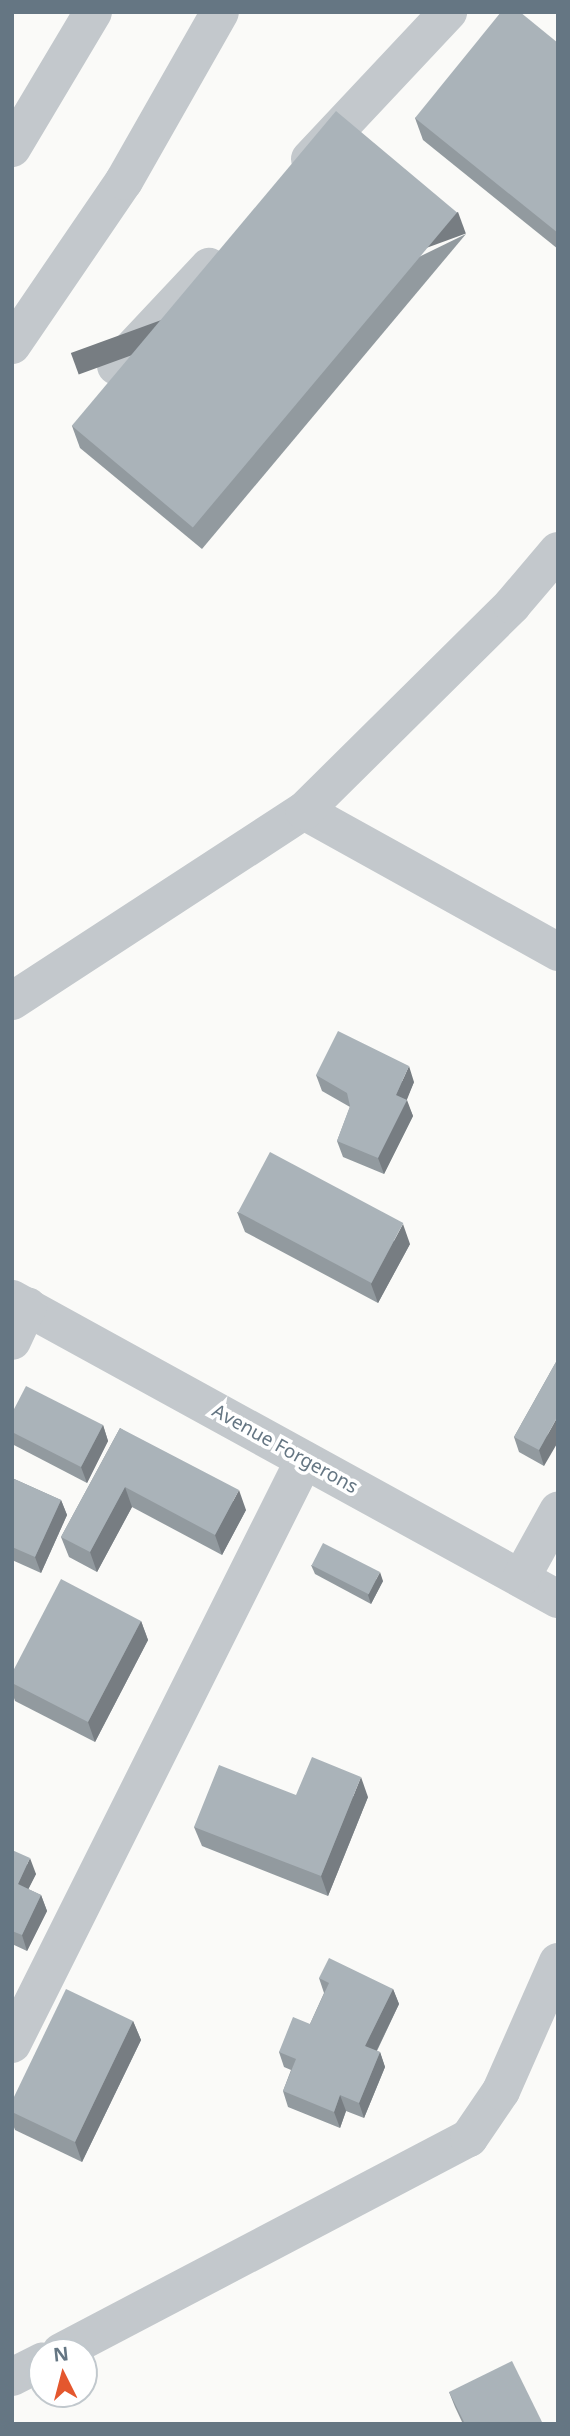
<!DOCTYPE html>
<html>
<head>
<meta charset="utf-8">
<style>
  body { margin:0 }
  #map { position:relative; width:570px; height:2436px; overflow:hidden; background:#fafaf8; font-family:"Noto Sans",sans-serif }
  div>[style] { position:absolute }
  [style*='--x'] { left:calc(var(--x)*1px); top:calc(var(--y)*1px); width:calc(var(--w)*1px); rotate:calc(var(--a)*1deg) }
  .minor>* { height:38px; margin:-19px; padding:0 19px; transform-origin:19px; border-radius:19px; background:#c3c8cc }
  .wall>* { inset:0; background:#929a9f }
  .shaded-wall>* { inset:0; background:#777d82; transform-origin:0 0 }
  .building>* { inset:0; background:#aab3b9; transform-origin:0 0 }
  span { translate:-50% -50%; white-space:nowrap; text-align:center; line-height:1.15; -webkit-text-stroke:7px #fff; paint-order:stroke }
  .street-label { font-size:19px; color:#657683 }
  .frame { position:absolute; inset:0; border:14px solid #657683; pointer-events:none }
  .north { position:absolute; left:28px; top:2338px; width:70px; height:70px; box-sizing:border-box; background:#fff; border:2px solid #c1c8cd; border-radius:50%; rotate:354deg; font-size:19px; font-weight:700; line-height:28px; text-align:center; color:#657683 }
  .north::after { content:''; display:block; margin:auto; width:24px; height:32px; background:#e4572e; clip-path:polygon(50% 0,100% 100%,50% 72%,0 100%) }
</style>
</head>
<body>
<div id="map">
  <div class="minor">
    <i style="--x:12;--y:148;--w:158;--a:-59.2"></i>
    <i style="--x:310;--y:159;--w:202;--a:-46.8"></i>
    <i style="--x:12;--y:345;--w:199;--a:-55.7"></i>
    <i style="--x:124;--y:181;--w:194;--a:-60.4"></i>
    <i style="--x:116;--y:366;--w:136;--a:-46.8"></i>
    <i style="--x:304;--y:811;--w:291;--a:29"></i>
    <i style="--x:12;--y:1001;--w:348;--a:-33.1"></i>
    <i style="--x:304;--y:811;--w:293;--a:-44.7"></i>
    <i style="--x:512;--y:605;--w:71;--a:-49.6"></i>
    <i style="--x:12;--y:1299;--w:623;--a:28.79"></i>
    <i style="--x:12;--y:1341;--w:38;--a:-65"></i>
    <i style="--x:521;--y:1578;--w:77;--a:-61.1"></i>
    <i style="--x:12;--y:2044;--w:653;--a:-63.43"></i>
    <i style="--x:61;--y:2352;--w:461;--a:-27.7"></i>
    <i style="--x:469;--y:2138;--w:57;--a:-55.8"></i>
    <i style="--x:501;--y:2091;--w:141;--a:-66.2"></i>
    <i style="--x:12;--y:2377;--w:34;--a:-27"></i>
  </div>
  <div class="wall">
    <i style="clip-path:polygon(558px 43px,558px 249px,423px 140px,415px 118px)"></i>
    <i style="clip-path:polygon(466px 234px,202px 549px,80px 448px,72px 426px)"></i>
    <i style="clip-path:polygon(316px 1075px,414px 1082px,406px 1100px,413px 1116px,384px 1174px,343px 1157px,337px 1141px,350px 1107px,322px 1091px)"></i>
    <i style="clip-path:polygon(237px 1212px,410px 1244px,378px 1303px,245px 1232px)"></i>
    <i style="clip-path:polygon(556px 1362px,544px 1466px,519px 1452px,514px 1437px)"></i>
    <i style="clip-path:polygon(12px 1413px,103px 1425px,108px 1441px,87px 1483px,12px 1444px)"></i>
    <i style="clip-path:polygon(120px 1428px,246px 1510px,222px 1555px,132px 1507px,97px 1572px,69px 1557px,61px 1537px)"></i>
    <i style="clip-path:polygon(12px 1478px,61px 1500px,67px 1515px,41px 1573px,12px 1560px)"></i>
    <i style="clip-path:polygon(311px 1565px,383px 1581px,371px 1604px,315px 1574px)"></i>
    <i style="clip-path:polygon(141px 1621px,148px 1640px,95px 1742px,15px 1701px,12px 1692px,12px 1673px)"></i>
    <i style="clip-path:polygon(296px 1795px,368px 1797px,328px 1896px,202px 1846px,194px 1827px)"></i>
    <i style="clip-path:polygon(12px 1850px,36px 1874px,28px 1889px,41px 1895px,47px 1911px,27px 1951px,12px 1944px)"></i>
    <i style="clip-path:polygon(319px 1978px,393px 1989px,399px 2004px,377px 2051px,380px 2052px,385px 2067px,364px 2118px,346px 2111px,340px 2128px,288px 2107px,283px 2091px,291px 2070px,284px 2067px,279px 2052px,310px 2024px,324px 1993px)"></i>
    <i style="clip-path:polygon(133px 2021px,141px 2040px,82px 2162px,15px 2130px,12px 2122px,12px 2101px)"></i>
    <i style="clip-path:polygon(449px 2392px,543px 2424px,463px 2424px,455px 2407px)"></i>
  </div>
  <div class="shaded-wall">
    <i style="left:458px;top:212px;width:23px;height:412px;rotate:70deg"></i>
    <i style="clip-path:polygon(409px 1066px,414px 1082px,404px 1107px,407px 1100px,413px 1116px,384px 1174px,378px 1158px,396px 1095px)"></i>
    <i style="clip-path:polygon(403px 1224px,410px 1244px,378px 1303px,371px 1284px)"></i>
    <i style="clip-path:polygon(558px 1416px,558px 1442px,544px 1466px,539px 1450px)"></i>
    <i style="clip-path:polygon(103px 1425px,108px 1441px,87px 1483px,81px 1467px)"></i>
    <i style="clip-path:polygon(125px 1487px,132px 1507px,97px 1572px,90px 1552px)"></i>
    <i style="clip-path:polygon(239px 1490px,246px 1510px,222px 1555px,215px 1535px)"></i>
    <i style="clip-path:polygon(61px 1500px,67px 1515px,41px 1573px,35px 1557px)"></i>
    <i style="clip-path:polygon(380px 1572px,383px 1581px,371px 1604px,368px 1595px)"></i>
    <i style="clip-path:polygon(141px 1621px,148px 1640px,95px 1742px,88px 1722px)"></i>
    <i style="clip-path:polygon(361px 1777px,368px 1797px,328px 1896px,321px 1876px)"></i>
    <i style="clip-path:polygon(30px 1858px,36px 1874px,23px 1900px,18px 1884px)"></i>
    <i style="clip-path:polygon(41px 1895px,47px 1911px,27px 1951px,22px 1935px)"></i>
    <i style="clip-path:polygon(393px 1989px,399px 2004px,371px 2062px,365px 2046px)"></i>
    <i style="clip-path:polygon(133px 2021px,141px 2040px,82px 2162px,75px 2142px)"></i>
    <i style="clip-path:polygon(380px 2052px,385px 2067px,364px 2118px,359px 2103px)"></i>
    <i style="clip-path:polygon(340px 2095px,346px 2111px,340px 2128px,334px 2112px)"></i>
  </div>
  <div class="building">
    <i style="clip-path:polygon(501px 12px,520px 12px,558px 43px,558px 233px,415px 118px)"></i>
    <i style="left:336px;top:111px;width:158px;height:411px;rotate:40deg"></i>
    <i style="clip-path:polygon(338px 1031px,409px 1066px,396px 1095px,407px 1100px,378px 1158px,337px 1141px,350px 1106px,347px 1093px,316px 1075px)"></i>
    <i style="left:270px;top:1152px;width:151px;height:68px;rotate:28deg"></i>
    <i style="clip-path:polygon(556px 1362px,558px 1363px,558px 1416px,539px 1450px,514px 1437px)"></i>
    <i style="clip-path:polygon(26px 1386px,103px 1425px,81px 1467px,12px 1432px,12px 1413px)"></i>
    <i style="clip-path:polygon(120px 1428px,239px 1490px,215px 1535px,125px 1487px,90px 1552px,61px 1537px)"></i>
    <i style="clip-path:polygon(12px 1478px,61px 1500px,35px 1557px,12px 1547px)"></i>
    <i style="left:323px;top:1543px;width:64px;height:25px;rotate:27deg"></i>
    <i style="clip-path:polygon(61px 1579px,141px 1621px,88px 1722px,12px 1683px,12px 1673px)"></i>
    <i style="clip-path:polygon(312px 1757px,361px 1777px,321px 1876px,194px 1827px,219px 1765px,296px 1795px)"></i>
    <i style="clip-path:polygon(12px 1850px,30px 1858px,18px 1884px,41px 1895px,22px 1935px,12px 1931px)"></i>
    <i style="clip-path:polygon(329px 1958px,393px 1989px,365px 2046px,380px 2052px,359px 2103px,340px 2095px,334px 2112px,283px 2091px,296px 2059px,279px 2052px,293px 2017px,310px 2024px,329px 1983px,319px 1978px)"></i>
    <i style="clip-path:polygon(66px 1989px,133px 2021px,75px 2142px,12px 2112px,12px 2101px)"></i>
    <i style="clip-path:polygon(512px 2361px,543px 2424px,465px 2424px,449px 2392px)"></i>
  </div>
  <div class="street-label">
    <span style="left:285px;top:1449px;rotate:29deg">Avenue Forgerons</span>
  </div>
  <div class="frame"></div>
  <div class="north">N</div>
</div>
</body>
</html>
